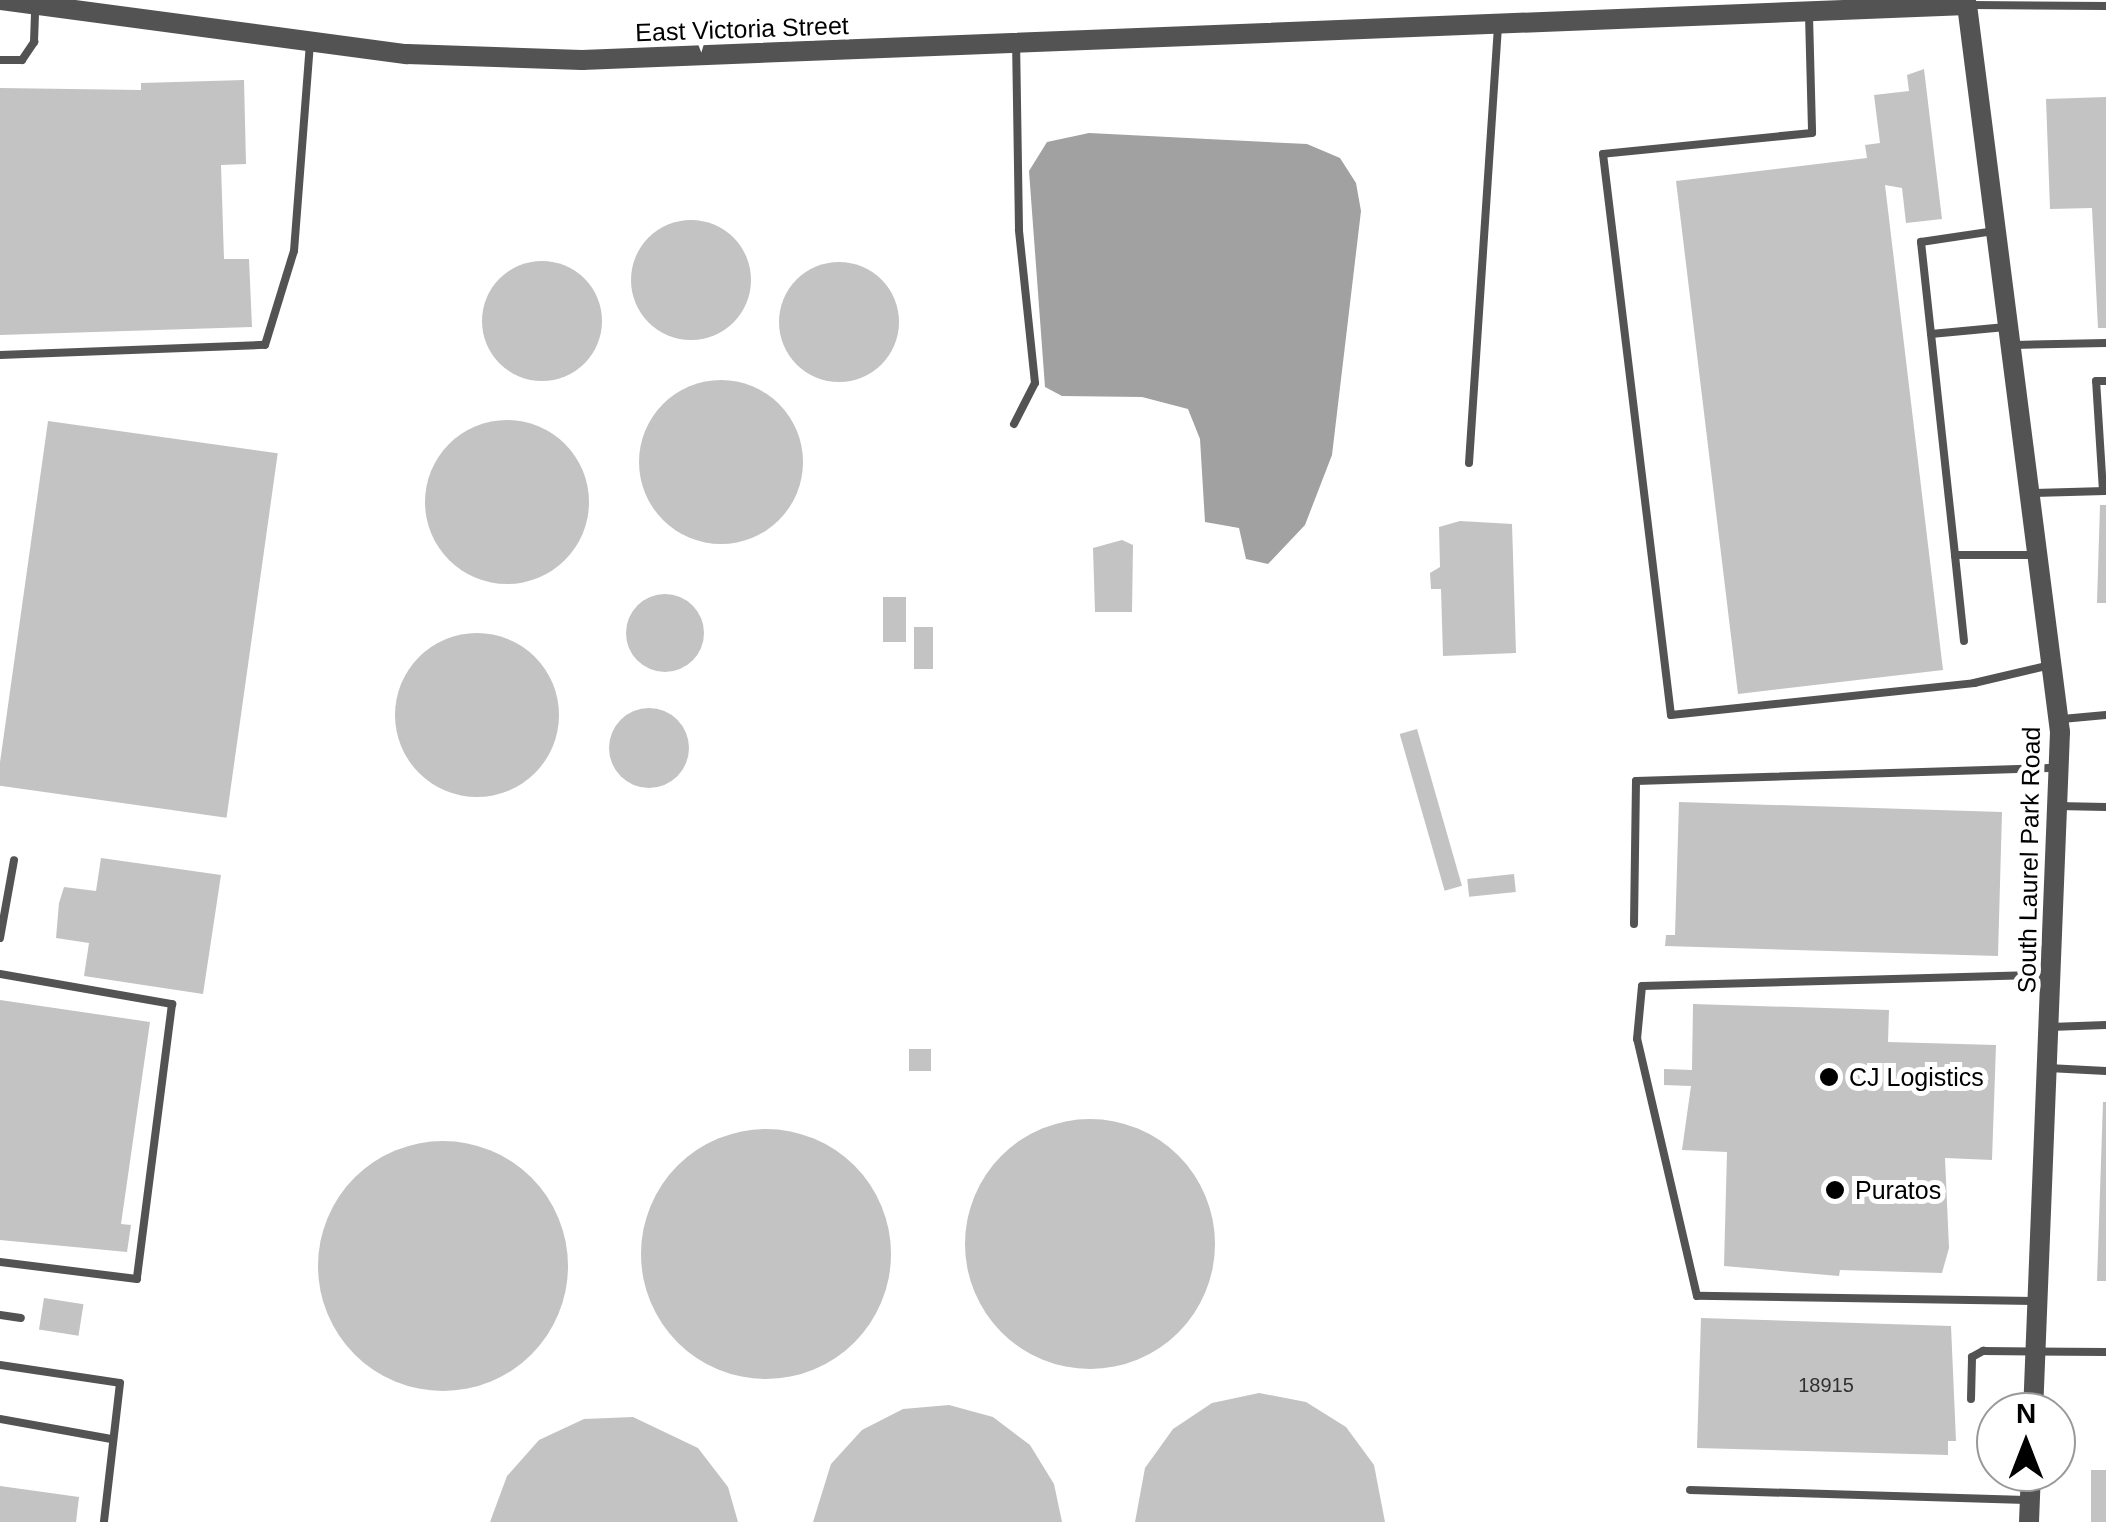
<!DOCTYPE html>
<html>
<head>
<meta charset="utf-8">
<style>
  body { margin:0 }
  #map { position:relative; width:2106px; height:1522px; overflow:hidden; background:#fff; font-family:Helvetica,sans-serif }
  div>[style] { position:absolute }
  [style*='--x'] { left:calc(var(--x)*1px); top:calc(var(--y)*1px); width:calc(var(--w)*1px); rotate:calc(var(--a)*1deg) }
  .water>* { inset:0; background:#a1a1a1 }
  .building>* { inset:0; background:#c3c3c3; transform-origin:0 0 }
  .round { border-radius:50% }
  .service>* { height:8px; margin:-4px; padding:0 4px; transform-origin:4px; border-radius:4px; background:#535353 }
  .tertiary>* { height:20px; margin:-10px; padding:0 10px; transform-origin:10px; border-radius:10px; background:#535353 }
  .dots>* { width:28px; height:28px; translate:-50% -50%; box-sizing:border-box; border:5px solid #fff; border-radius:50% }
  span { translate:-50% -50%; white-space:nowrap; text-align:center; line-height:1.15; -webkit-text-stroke:10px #fff; paint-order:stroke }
  .number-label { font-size:20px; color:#313131 }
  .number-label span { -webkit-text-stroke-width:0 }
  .street-label { font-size:25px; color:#000 }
  .poi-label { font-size:25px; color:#000 }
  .left { translate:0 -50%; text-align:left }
  .north { position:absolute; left:1976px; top:1392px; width:100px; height:100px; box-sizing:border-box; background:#fff; border:2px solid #999; border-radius:50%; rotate:0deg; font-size:28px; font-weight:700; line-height:40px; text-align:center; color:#000 }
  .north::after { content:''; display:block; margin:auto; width:35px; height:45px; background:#000; clip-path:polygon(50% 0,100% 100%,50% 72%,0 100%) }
</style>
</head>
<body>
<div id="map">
  <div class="water">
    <i style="clip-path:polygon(1089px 133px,1307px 144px,1340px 158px,1356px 183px,1361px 211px,1332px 455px,1305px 525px,1268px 564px,1246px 559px,1239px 528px,1205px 522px,1200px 439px,1188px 409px,1142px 397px,1062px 396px,1045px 387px,1029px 171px,1047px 142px)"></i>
  </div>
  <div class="building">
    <i style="clip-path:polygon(1924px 69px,1942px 219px,1906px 223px,1902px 188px,1885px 185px,1943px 670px,1738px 694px,1676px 181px,1867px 158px,1865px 145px,1880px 143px,1874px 95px,1909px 91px,1907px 75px)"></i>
    <i style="clip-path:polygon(244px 80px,246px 164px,221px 165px,224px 259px,249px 259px,252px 327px,0 335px,0 88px,141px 90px,141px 83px)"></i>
    <i style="clip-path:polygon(2106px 97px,2106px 328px,2098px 328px,2092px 208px,2050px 209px,2046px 99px)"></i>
    <i class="round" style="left:631px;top:220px;width:120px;height:120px"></i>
    <i class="round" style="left:482px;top:261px;width:120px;height:120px"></i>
    <i class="round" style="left:779px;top:262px;width:120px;height:120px"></i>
    <i class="round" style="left:639px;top:380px;width:164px;height:164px"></i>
    <i class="round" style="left:425px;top:420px;width:164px;height:164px"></i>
    <i style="left:48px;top:421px;width:232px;height:368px;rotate:8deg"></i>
    <i style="clip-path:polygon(2100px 505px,2106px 505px,2106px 603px,2097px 603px)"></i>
    <i style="clip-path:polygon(1460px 521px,1512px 524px,1516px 653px,1443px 656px,1441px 589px,1431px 589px,1430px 573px,1440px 567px,1439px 527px)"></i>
    <i style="clip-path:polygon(1122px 540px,1133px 545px,1132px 612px,1095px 612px,1093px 548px)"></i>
    <i class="round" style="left:626px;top:594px;width:78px;height:78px"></i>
    <i style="left:883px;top:597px;width:23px;height:45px"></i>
    <i style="left:914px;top:627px;width:19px;height:42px"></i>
    <i class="round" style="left:395px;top:633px;width:164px;height:164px"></i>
    <i class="round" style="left:609px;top:708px;width:80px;height:80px"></i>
    <i style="left:1417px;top:729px;width:163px;height:18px;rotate:74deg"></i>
    <i style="clip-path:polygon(1679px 802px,2002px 812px,1998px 956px,1665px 946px,1666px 935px,1675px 935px)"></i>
    <i style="clip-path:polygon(101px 858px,221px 875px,203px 994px,84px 976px,89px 943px,56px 938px,59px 903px,64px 887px,96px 891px)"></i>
    <i style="left:1514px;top:874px;width:18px;height:47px;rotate:84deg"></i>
    <i style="clip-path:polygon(0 1000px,150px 1022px,121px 1224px,131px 1225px,127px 1252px,0 1240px)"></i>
    <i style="clip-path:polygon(1693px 1004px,1889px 1010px,1888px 1042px,1996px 1045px,1992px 1160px,1945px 1158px,1949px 1248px,1942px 1273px,1840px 1270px,1839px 1276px,1724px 1266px,1727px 1152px,1682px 1150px,1691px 1086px,1664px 1085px,1664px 1069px,1692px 1070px)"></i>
    <i style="left:909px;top:1049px;width:22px;height:22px"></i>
    <i style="clip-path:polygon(2103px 1102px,2106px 1102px,2106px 1281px,2097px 1281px)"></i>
    <i class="round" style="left:965px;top:1119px;width:250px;height:250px"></i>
    <i class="round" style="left:641px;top:1129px;width:250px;height:250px"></i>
    <i class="round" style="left:318px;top:1141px;width:250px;height:250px"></i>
    <i style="left:44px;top:1298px;width:40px;height:32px;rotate:9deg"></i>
    <i style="clip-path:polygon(1701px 1318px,1951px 1326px,1956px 1441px,1948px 1441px,1948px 1455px,1697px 1448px)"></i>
    <i style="clip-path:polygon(1259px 1393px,1306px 1402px,1346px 1427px,1374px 1465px,1385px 1522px,1135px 1522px,1145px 1468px,1173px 1429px,1212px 1403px)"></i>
    <i style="clip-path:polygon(949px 1405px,993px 1417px,1030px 1445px,1054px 1484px,1062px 1522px,813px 1522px,831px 1464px,862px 1430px,903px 1409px)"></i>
    <i style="clip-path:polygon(633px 1417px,698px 1448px,728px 1487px,738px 1522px,490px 1522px,507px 1476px,539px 1440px,584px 1419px)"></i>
    <i style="left:2091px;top:1470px;width:15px;height:52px"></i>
    <i style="clip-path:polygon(0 1486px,79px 1497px,76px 1522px,0 1522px)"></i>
  </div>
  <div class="service">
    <i style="--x:1971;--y:5;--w:135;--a:0.4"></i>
    <i style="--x:1809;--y:15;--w:118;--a:88.5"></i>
    <i style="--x:1812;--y:133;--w:210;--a:174.3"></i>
    <i style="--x:1603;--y:154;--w:565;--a:83.09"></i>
    <i style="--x:1671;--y:715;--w:305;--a:-6"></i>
    <i style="--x:1974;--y:683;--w:78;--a:-13.3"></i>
    <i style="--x:0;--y:60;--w:22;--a:0"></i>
    <i style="--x:22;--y:60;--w:22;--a:-56"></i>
    <i style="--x:34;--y:42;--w:37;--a:-88"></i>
    <i style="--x:1931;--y:334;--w:75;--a:-5.3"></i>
    <i style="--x:2015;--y:345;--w:91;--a:-1.3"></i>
    <i style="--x:0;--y:355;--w:265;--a:-2.2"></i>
    <i style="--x:265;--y:345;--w:98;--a:-72.9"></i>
    <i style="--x:294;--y:251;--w:207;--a:-85.6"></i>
    <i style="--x:1014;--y:424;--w:46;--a:-62.9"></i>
    <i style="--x:1035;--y:383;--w:154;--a:-96"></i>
    <i style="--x:1019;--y:230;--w:183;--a:-90.9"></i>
    <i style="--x:1469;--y:463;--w:440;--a:-86.2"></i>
    <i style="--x:2103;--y:491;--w:110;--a:-93.6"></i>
    <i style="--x:2096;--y:381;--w:10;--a:0"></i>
    <i style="--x:2034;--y:493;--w:71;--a:-1.6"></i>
    <i style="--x:1955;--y:555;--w:315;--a:-96.2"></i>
    <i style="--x:1921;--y:242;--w:75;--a:-8.5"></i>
    <i style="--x:1964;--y:641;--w:86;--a:-96"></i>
    <i style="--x:1955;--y:555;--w:82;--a:0"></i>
    <i style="--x:2062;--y:719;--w:44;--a:-5.2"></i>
    <i style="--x:2057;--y:806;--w:49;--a:1.2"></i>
    <i style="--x:1634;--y:924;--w:143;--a:-89.2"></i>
    <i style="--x:1636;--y:781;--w:422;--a:-1.8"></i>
    <i style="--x:0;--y:938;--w:79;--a:-79.8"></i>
    <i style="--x:0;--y:974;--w:175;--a:9.9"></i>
    <i style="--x:172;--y:1004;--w:277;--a:97.3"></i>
    <i style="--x:137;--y:1279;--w:138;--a:-172.9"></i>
    <i style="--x:2050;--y:1027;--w:56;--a:-2"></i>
    <i style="--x:2048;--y:1068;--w:58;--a:3"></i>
    <i style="--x:2034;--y:1301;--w:337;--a:-179.1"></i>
    <i style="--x:1697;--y:1296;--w:264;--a:-103.1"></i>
    <i style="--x:1637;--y:1039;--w:53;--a:-84.6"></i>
    <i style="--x:1642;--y:986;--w:406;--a:-1.6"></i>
    <i style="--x:0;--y:1315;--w:21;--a:8"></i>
    <i style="--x:0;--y:1365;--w:121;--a:8.5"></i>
    <i style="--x:120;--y:1383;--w:140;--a:96.6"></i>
    <i style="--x:1971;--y:1399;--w:42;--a:-88.6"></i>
    <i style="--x:1972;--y:1357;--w:13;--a:-29"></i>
    <i style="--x:1983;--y:1351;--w:123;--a:0.5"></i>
    <i style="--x:0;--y:1419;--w:113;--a:10.2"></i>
    <i style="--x:1690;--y:1490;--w:336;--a:1.7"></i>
  </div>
  <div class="tertiary">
    <i style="--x:0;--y:0;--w:411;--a:7.6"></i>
    <i style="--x:407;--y:54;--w:175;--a:2"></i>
    <i style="--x:582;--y:60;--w:1386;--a:-2.27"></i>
    <i style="--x:1967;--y:5;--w:733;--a:82.71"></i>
    <i style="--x:2060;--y:732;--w:681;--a:92.27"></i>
    <i style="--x:2029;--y:1522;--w:50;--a:-87.7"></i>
  </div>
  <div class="dots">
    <i style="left:1829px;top:1077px;background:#000"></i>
    <i style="left:1835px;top:1190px;background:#000"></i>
  </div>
  <div class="number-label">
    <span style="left:1826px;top:1385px">18915</span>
  </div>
  <div class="street-label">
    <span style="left:742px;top:29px;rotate:-2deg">East Victoria Street</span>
    <span style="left:2029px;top:860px;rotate:-89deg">South Laurel Park Road</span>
  </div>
  <div class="poi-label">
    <span class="left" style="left:1849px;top:1077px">CJ Logistics</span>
    <span class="left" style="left:1855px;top:1190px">Puratos</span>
  </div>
  <div class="north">N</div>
</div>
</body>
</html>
